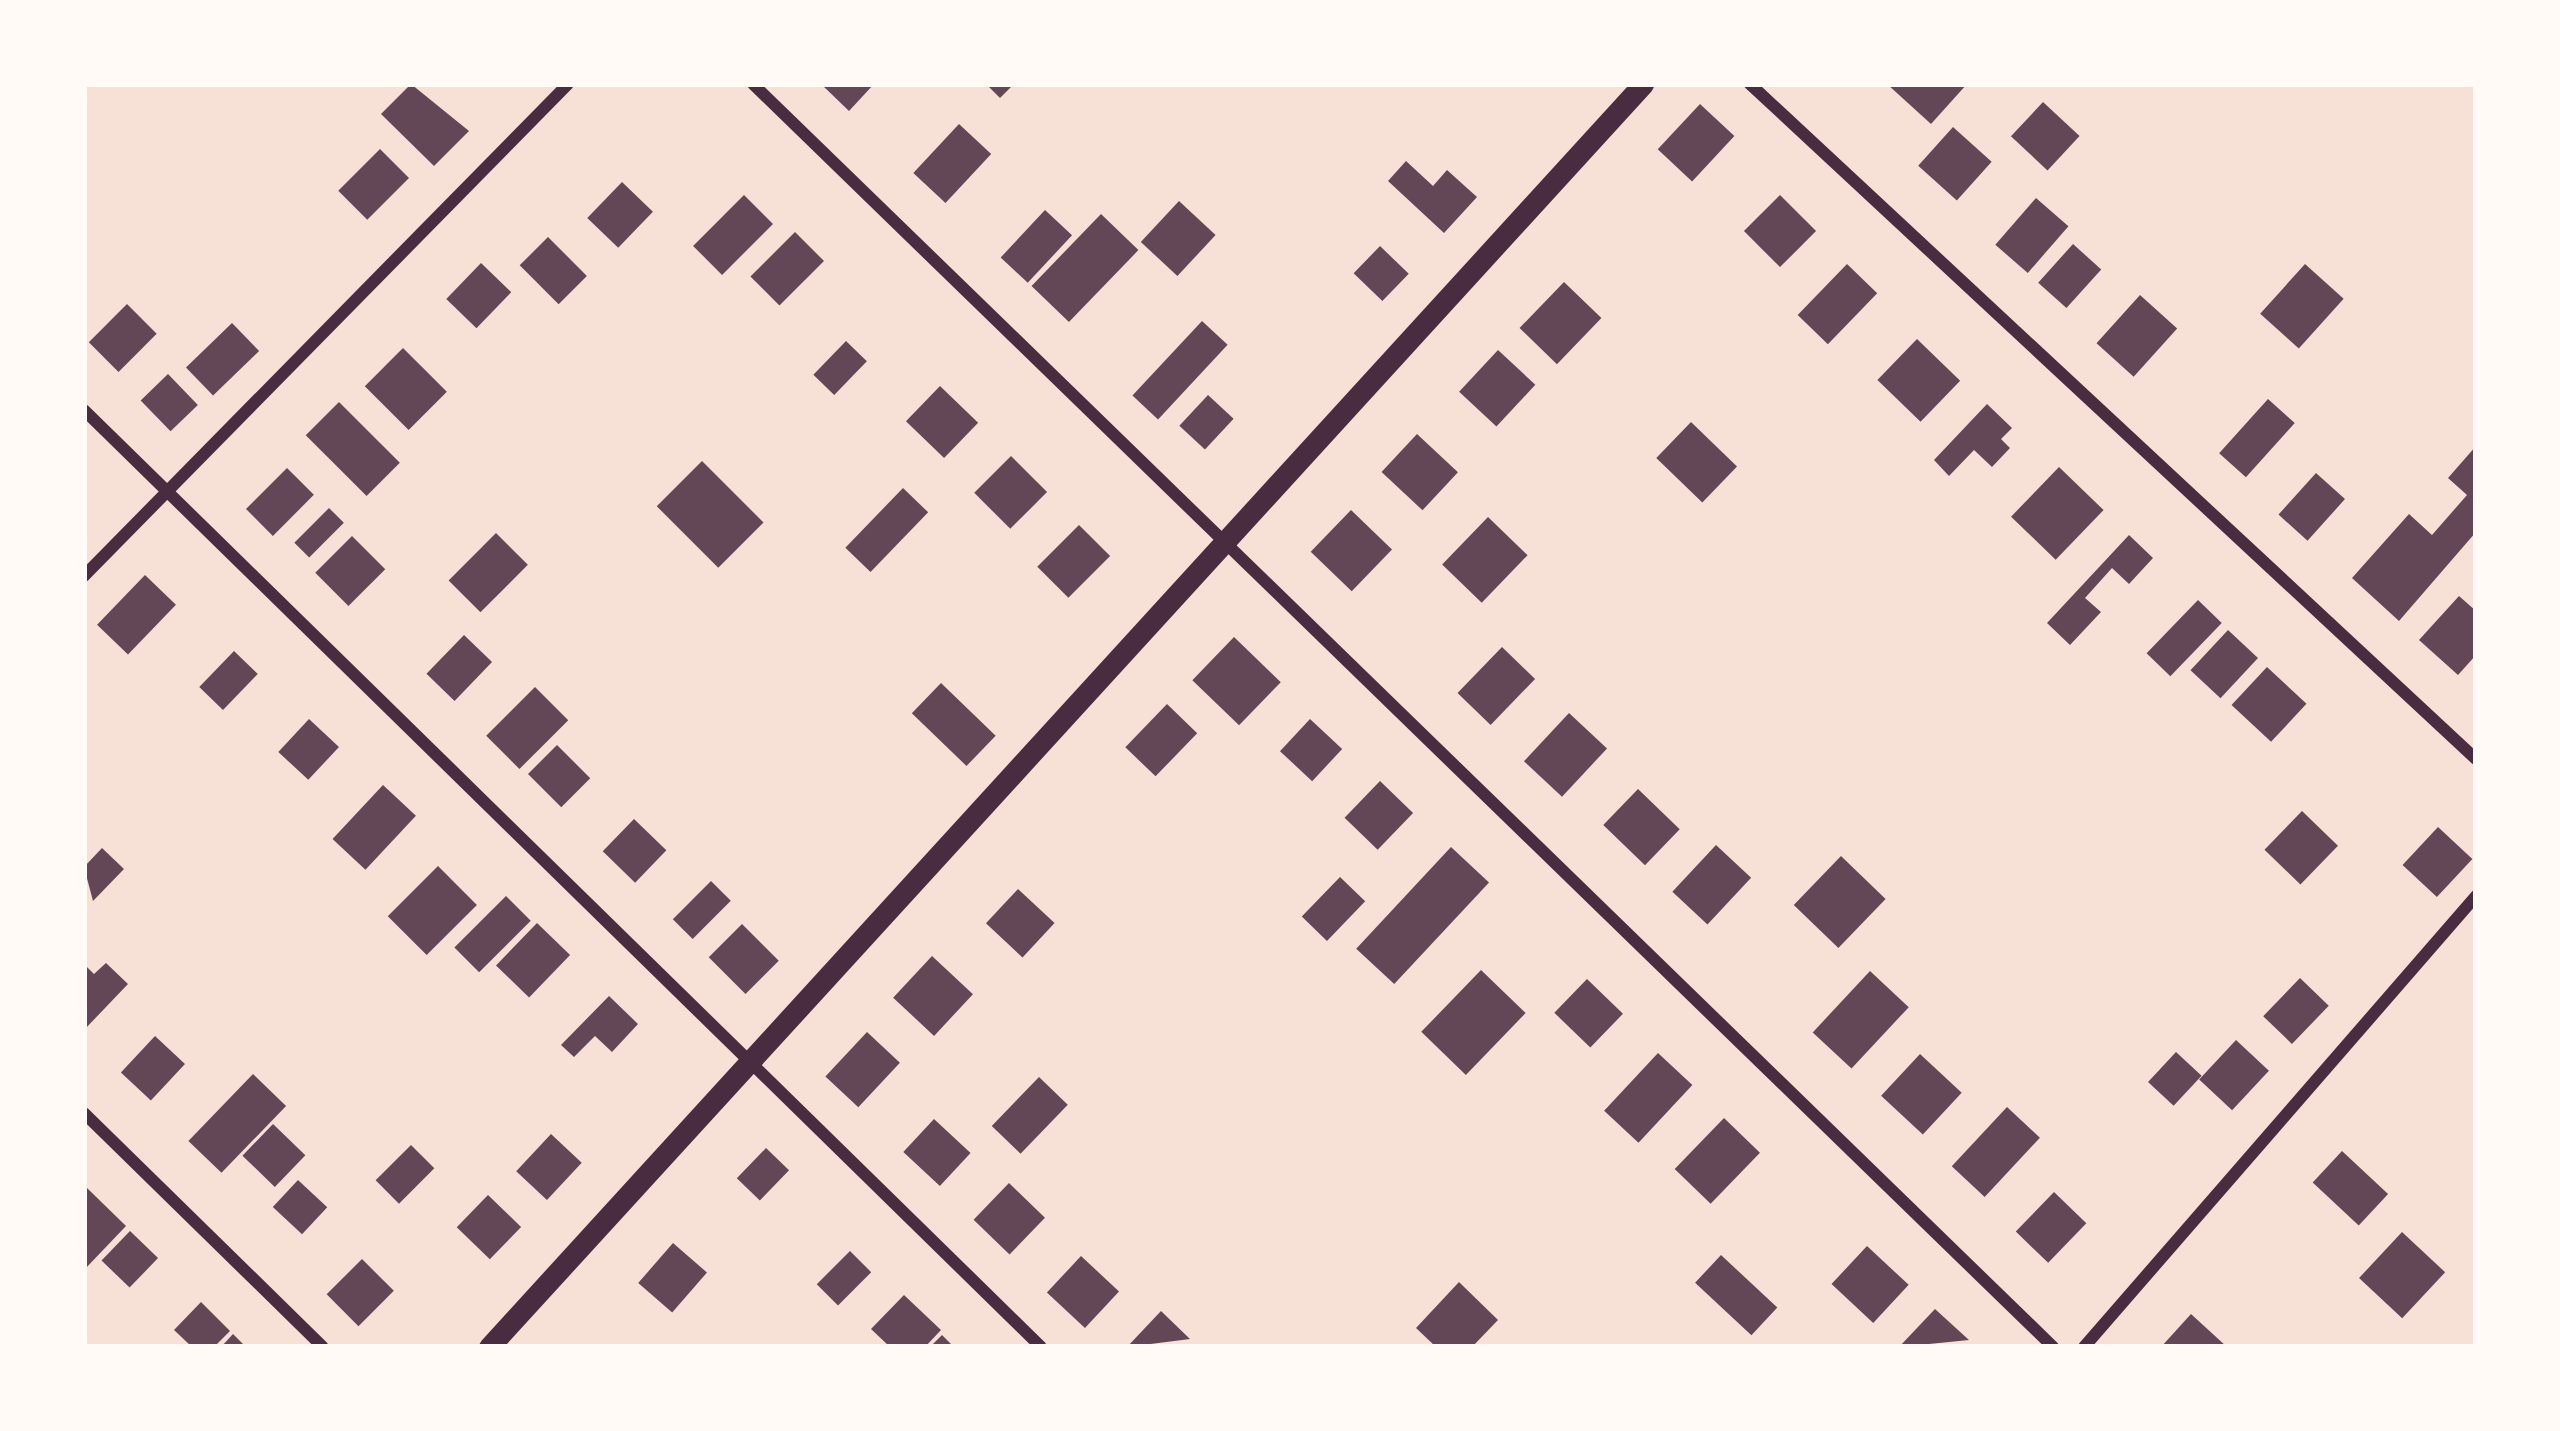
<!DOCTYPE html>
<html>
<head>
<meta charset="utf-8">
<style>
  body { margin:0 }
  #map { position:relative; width:2560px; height:1431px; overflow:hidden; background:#f7e1d7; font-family:"Golos Text",sans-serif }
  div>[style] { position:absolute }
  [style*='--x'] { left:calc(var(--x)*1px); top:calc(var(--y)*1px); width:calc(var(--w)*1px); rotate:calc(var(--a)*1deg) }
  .building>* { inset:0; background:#644757; transform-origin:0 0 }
  .minor>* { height:12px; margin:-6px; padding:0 6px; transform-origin:6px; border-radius:6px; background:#4a2c40 }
  .tertiary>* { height:21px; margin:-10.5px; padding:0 10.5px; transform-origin:10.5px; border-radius:10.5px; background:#4a2c40 }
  span { translate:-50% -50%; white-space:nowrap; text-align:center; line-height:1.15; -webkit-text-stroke:9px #fffaf5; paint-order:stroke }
  .frame { position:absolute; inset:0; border:87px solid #fffaf5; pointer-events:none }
</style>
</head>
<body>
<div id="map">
  <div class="building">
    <i style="clip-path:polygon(411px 84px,469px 131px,434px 166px,381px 114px)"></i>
    <i style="clip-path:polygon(821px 84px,874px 84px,849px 111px)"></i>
    <i style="clip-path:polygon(986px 84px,1014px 84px,1000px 98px)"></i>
    <i style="clip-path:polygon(1887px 84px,1967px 84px,1931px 124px)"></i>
    <i style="left:2043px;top:102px;width:50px;height:47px;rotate:43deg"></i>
    <i style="left:1700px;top:104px;width:47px;height:62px;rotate:43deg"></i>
    <i style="left:959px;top:124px;width:44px;height:67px;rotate:43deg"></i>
    <i style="left:1953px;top:127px;width:52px;height:52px;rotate:42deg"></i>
    <i style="left:380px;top:149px;width:41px;height:59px;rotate:45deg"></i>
    <i style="clip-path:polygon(1406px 161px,1433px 186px,1447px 170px,1477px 197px,1444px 233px,1388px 181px)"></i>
    <i style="left:622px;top:182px;width:43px;height:50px;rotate:44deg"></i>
    <i style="left:744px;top:195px;width:41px;height:72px;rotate:45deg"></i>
    <i style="left:1780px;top:195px;width:51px;height:51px;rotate:45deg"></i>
    <i style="left:2036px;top:198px;width:43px;height:62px;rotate:41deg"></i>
    <i style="left:1179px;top:201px;width:50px;height:56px;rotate:43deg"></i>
    <i style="left:1045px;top:210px;width:37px;height:65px;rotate:43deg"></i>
    <i style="left:1101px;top:214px;width:52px;height:100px;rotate:44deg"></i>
    <i style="left:795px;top:232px;width:41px;height:63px;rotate:45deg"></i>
    <i style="left:548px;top:237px;width:55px;height:40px;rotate:45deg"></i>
    <i style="left:2073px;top:244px;width:38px;height:52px;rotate:42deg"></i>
    <i style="left:1380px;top:246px;width:40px;height:38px;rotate:44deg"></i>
    <i style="left:481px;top:263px;width:42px;height:50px;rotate:44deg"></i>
    <i style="left:1847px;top:264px;width:42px;height:71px;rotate:44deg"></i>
    <i style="left:2305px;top:264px;width:52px;height:67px;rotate:42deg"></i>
    <i style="left:1564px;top:282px;width:52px;height:64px;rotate:44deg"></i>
    <i style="left:2140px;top:295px;width:50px;height:65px;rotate:42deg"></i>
    <i style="left:127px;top:304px;width:42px;height:54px;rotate:45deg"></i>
    <i style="left:1202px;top:321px;width:35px;height:102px;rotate:43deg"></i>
    <i style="left:232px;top:323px;width:39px;height:64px;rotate:46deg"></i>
    <i style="left:1917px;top:339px;width:60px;height:57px;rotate:44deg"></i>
    <i style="left:846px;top:341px;width:29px;height:47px;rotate:44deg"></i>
    <i style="left:403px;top:348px;width:62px;height:54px;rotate:45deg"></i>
    <i style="left:1498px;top:350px;width:51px;height:57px;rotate:43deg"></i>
    <i style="left:168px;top:374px;width:43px;height:38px;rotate:46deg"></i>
    <i style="left:940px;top:386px;width:53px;height:49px;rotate:44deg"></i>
    <i style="left:1208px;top:395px;width:35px;height:42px;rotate:43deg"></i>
    <i style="left:2268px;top:399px;width:36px;height:73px;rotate:42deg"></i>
    <i style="left:339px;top:402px;width:86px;height:47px;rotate:45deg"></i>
    <i style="clip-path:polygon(1987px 404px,2012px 428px,2001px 439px,2010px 448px,1992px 467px,1974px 450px,1949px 476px,1934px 460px)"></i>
    <i style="left:1691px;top:422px;width:64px;height:50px;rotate:44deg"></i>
    <i style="left:1417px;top:434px;width:56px;height:52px;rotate:43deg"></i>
    <i style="clip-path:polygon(2476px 446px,2476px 532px,2399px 621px,2352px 578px,2409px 514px,2432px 535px,2467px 495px,2448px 478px)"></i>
    <i style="left:1011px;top:456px;width:51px;height:52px;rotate:45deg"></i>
    <i style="left:702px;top:461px;width:87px;height:64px;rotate:45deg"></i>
    <i style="left:2059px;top:467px;width:62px;height:69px;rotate:44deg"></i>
    <i style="left:287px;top:468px;width:38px;height:58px;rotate:45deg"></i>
    <i style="left:2316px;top:473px;width:39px;height:56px;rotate:42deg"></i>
    <i style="left:903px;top:488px;width:35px;height:83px;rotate:44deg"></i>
    <i style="left:329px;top:508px;width:21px;height:49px;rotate:45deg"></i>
    <i style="left:1351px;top:510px;width:57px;height:58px;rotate:44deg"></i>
    <i style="left:1488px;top:517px;width:55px;height:66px;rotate:44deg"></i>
    <i style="left:1079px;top:525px;width:44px;height:59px;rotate:45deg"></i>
    <i style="left:496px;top:533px;width:45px;height:67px;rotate:45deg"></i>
    <i style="clip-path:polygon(2129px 535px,2153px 558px,2129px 584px,2112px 568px,2085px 598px,2101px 612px,2070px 645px,2047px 623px)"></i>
    <i style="left:352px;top:536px;width:47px;height:52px;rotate:45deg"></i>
    <i style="left:145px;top:575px;width:43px;height:69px;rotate:44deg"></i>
    <i style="clip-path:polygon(2459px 596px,2476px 611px,2476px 655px,2458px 675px,2419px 640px)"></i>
    <i style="left:2198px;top:600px;width:33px;height:74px;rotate:44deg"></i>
    <i style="left:2228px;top:630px;width:41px;height:55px;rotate:43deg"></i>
    <i style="left:464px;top:635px;width:39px;height:54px;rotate:44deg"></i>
    <i style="left:1234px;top:637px;width:65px;height:60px;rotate:44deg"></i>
    <i style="left:1502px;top:647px;width:46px;height:64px;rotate:44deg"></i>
    <i style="left:234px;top:651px;width:33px;height:50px;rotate:44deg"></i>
    <i style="left:2267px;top:667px;width:54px;height:52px;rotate:43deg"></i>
    <i style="left:941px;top:683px;width:76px;height:42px;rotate:44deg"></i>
    <i style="left:535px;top:687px;width:47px;height:69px;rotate:45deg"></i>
    <i style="left:1167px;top:704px;width:42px;height:60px;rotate:44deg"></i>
    <i style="left:1569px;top:713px;width:52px;height:66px;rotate:43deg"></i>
    <i style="left:309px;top:719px;width:41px;height:45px;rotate:43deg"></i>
    <i style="left:1310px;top:719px;width:44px;height:44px;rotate:43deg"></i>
    <i style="left:557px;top:745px;width:47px;height:41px;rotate:45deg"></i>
    <i style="left:1380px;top:781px;width:46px;height:51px;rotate:44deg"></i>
    <i style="left:383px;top:785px;width:45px;height:74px;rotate:43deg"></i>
    <i style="left:1638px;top:789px;width:58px;height:50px;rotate:44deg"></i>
    <i style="left:2302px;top:811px;width:50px;height:54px;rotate:44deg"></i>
    <i style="left:634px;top:819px;width:45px;height:45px;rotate:44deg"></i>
    <i style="left:2438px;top:827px;width:47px;height:52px;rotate:43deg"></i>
    <i style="left:1716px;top:845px;width:48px;height:64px;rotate:43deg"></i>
    <i style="left:1451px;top:847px;width:52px;height:139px;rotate:43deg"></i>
    <i style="clip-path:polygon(102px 848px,124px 869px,93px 901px,84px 867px)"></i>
    <i style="left:1841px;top:856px;width:62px;height:68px;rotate:44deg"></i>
    <i style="left:438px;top:866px;width:55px;height:71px;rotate:45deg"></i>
    <i style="left:1340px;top:877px;width:35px;height:55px;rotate:44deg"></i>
    <i style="left:711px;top:881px;width:28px;height:54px;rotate:45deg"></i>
    <i style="left:1018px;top:889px;width:50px;height:47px;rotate:43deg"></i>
    <i style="left:506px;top:896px;width:35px;height:73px;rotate:45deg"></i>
    <i style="left:537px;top:923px;width:46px;height:59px;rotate:44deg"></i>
    <i style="left:742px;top:924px;width:52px;height:47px;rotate:45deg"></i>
    <i style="left:932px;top:956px;width:56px;height:57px;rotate:43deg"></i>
    <i style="clip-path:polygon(106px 963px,128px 984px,84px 1030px,84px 964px,94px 974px)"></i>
    <i style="left:1481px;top:970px;width:62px;height:86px;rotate:44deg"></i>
    <i style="left:1870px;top:971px;width:53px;height:84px;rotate:43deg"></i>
    <i style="left:2300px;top:978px;width:40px;height:53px;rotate:44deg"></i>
    <i style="left:1587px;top:979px;width:50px;height:47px;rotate:44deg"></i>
    <i style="clip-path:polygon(609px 996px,638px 1024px,612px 1052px,595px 1036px,574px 1057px,561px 1045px)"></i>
    <i style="left:867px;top:1032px;width:45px;height:61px;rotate:43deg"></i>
    <i style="left:155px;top:1036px;width:41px;height:50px;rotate:43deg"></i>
    <i style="left:2236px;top:1040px;width:45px;height:54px;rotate:43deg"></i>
    <i style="left:2176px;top:1052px;width:35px;height:41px;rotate:43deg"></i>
    <i style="left:1658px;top:1053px;width:47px;height:79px;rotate:43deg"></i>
    <i style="left:1920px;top:1054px;width:57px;height:57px;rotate:43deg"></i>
    <i style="left:253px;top:1074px;width:46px;height:93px;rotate:44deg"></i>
    <i style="left:1039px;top:1077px;width:40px;height:68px;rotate:44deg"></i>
    <i style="left:2007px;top:1107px;width:45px;height:81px;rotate:43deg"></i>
    <i style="left:1724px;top:1118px;width:50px;height:71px;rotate:44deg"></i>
    <i style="left:934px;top:1119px;width:50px;height:45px;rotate:43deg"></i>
    <i style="left:273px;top:1124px;width:45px;height:44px;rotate:44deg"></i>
    <i style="left:551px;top:1134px;width:42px;height:51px;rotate:43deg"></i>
    <i style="left:411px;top:1145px;width:33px;height:50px;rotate:45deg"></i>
    <i style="left:766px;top:1148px;width:32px;height:42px;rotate:44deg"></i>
    <i style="left:2342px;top:1151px;width:63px;height:43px;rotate:43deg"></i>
    <i style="left:298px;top:1180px;width:40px;height:37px;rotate:43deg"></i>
    <i style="left:1009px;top:1183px;width:50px;height:51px;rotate:44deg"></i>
    <i style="clip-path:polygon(87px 1188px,126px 1226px,84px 1270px,84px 1190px)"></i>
    <i style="left:2054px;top:1192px;width:45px;height:55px;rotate:44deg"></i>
    <i style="left:488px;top:1195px;width:46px;height:45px;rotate:44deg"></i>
    <i style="left:130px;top:1231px;width:39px;height:41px;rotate:44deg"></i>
    <i style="left:2402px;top:1232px;width:59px;height:63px;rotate:43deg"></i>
    <i style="left:673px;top:1243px;width:45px;height:53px;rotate:41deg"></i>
    <i style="left:1867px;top:1246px;width:57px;height:52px;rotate:43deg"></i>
    <i style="left:850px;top:1251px;width:30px;height:47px;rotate:45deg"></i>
    <i style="left:1721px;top:1255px;width:77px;height:38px;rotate:43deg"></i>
    <i style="left:1081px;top:1256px;width:52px;height:50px;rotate:43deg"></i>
    <i style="left:362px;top:1259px;width:45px;height:50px;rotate:45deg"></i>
    <i style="clip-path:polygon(1459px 1282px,1498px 1320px,1472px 1347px,1436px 1347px,1416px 1328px)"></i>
    <i style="clip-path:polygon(904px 1295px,941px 1330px,925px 1347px,890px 1347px,871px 1329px)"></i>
    <i style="clip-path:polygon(201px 1302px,230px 1331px,214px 1347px,192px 1347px,174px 1330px)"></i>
    <i style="clip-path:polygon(1935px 1309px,1969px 1340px,1899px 1347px)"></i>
    <i style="clip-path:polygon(1161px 1311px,1190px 1339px,1127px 1347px)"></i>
    <i style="clip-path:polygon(2191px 1314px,2227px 1347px,2161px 1347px)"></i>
    <i style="clip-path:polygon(233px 1334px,246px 1347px,221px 1347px)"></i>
    <i style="clip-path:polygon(942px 1335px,954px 1347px,930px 1347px)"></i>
  </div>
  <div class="minor">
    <i style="--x:753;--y:84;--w:1813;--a:44.17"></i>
    <i style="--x:1750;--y:84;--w:991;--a:42.92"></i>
    <i style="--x:84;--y:410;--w:1339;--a:44.39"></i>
    <i style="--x:84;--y:576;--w:690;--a:-45.47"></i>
    <i style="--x:84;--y:1113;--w:334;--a:44.4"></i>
    <i style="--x:2084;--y:1347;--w:598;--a:-49"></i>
  </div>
  <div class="tertiary">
    <i style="--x:489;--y:1347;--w:1711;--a:-47.58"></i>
  </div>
  <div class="frame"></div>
</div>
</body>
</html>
